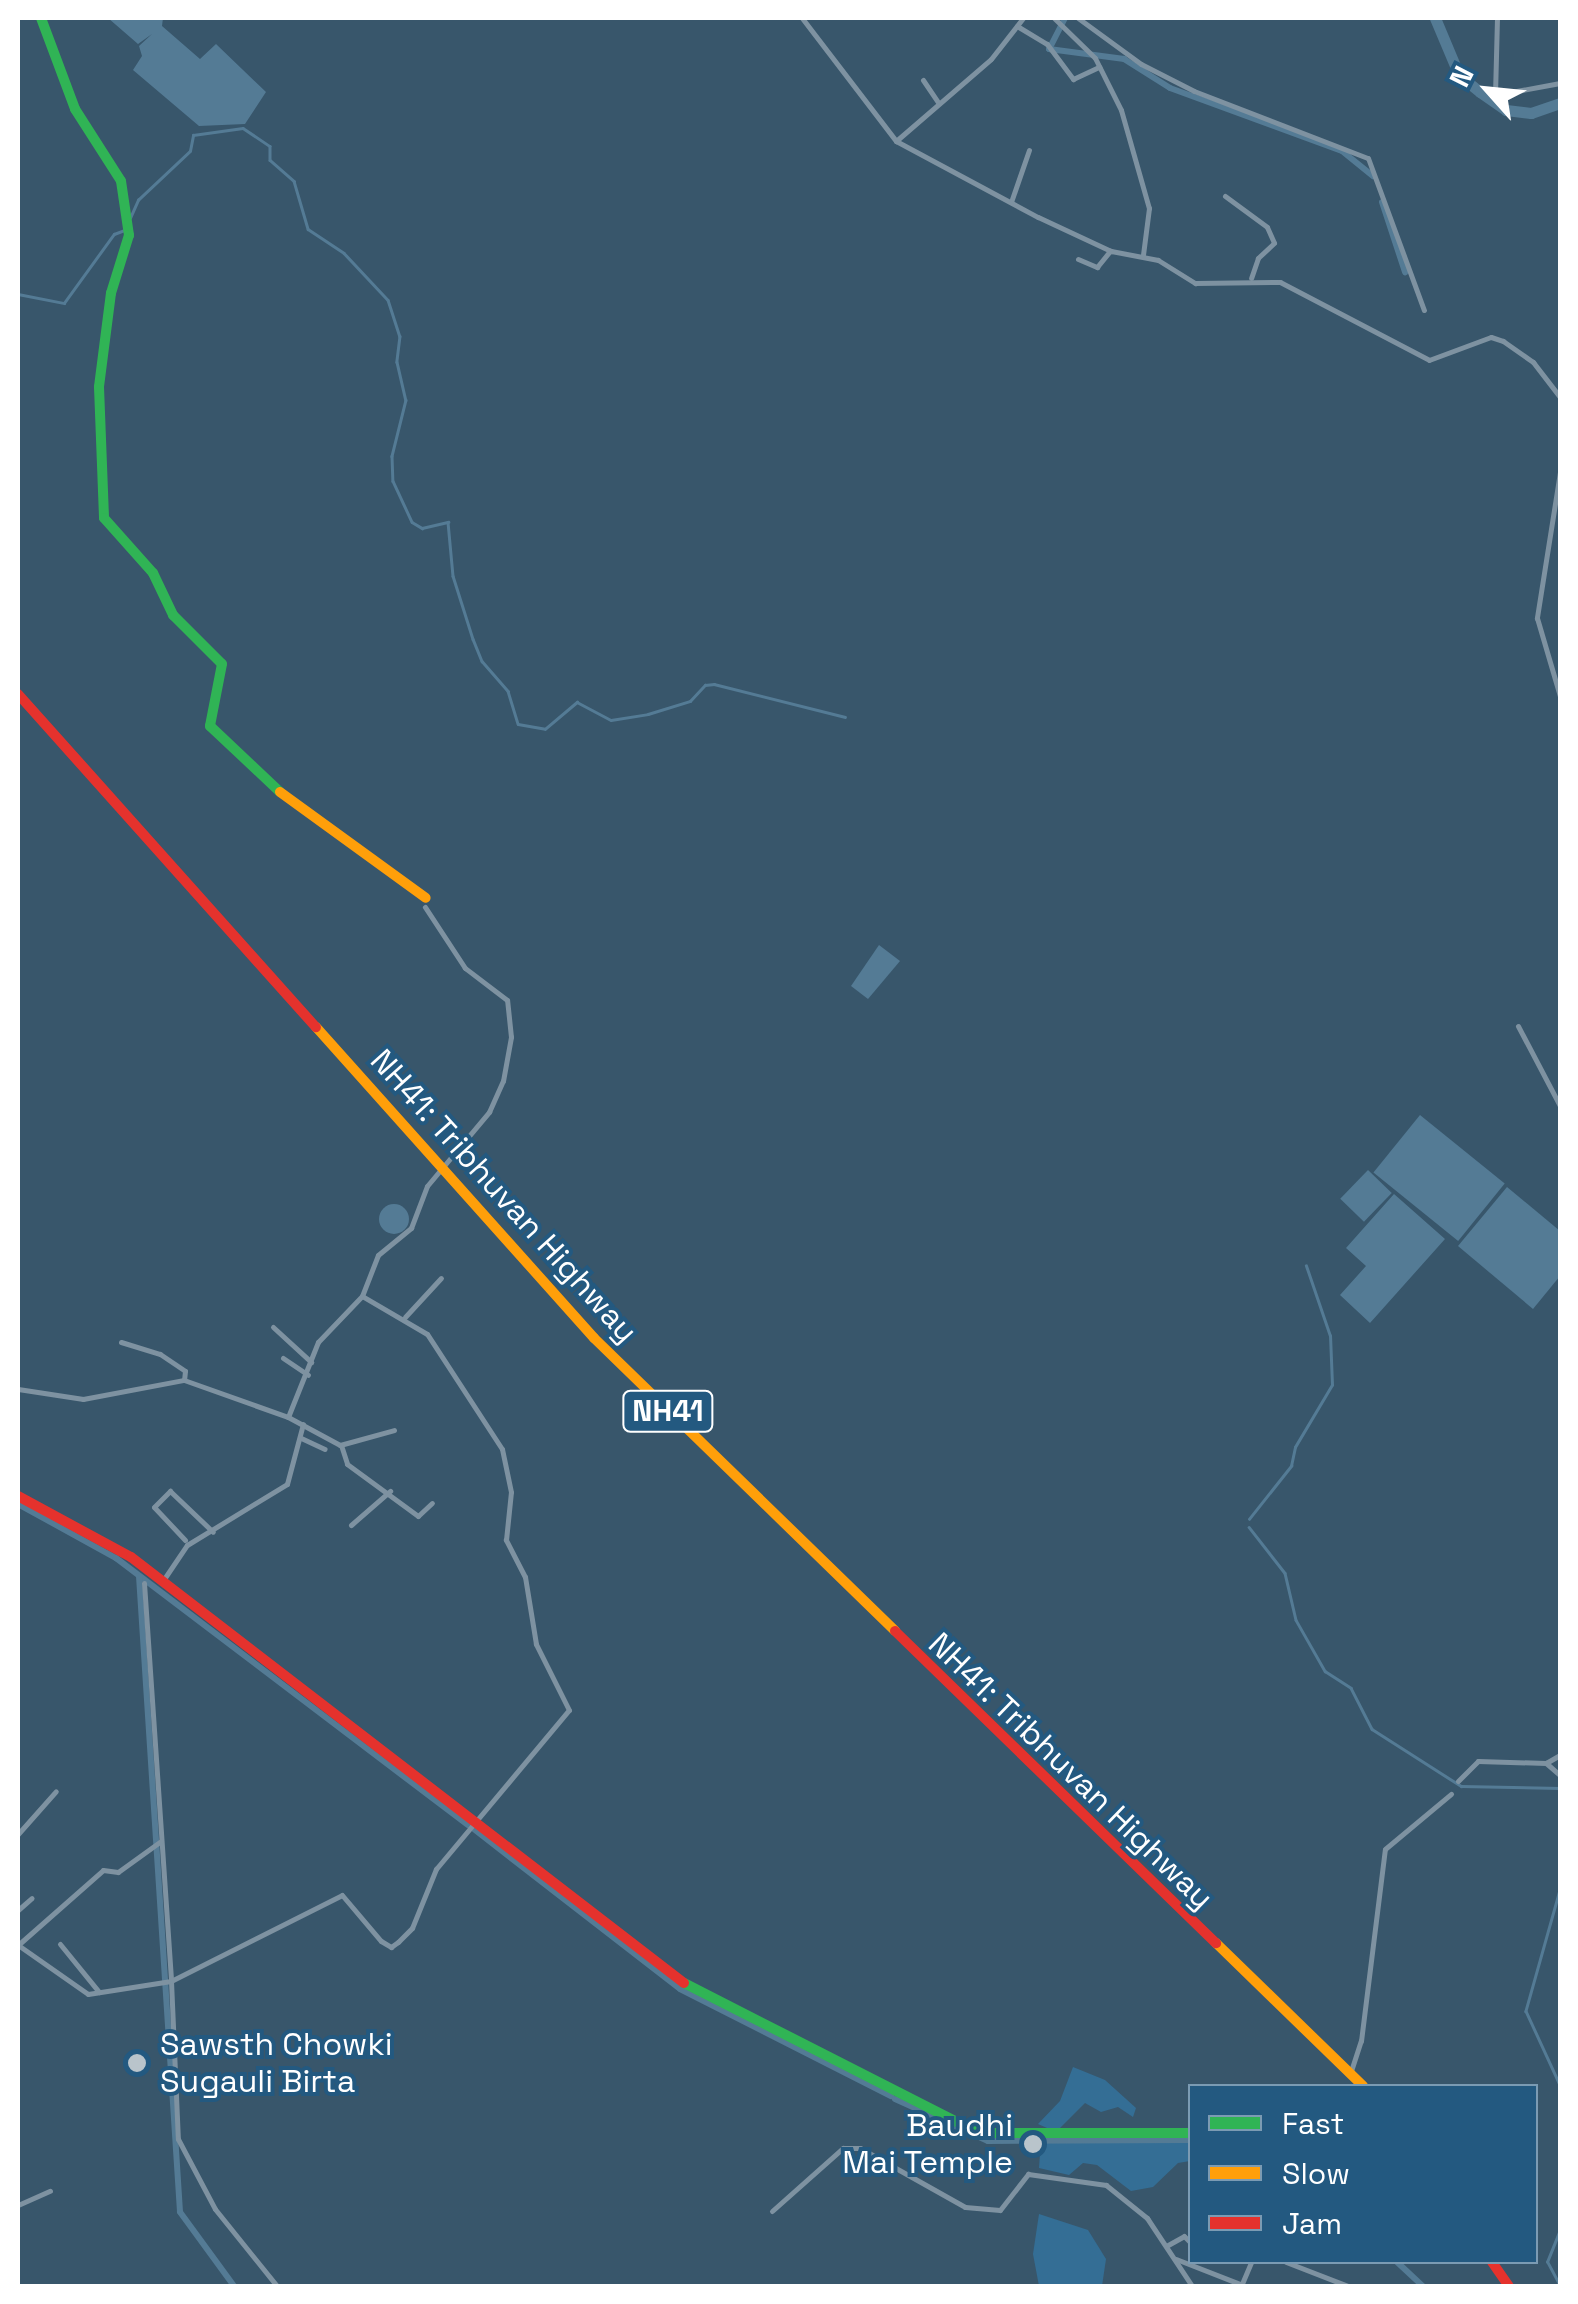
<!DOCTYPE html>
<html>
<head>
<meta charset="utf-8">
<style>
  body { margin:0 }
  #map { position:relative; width:1578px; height:2304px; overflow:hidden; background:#38566b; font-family:"Space Grotesk",sans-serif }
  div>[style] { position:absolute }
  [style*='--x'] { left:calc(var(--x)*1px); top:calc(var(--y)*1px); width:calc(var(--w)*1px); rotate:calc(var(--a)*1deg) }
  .green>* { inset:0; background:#346e95 }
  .water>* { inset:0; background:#547b95; transform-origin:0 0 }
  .round { border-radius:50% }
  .stream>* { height:2.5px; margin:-1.25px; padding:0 1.25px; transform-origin:1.25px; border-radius:1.25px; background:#547b95 }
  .canal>* { height:6px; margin:-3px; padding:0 3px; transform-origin:3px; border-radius:3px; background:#547b95 }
  .river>* { height:11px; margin:-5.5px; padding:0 5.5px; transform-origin:5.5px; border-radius:5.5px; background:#547b95 }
  .street>* { height:5px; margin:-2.5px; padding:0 2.5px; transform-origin:2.5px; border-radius:2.5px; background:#7e92a1 }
  .fast>* { height:10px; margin:-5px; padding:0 5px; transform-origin:5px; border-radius:5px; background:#30b455 }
  .slow>* { height:10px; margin:-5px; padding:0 5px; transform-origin:5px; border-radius:5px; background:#ff9f0a }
  .jam>* { height:10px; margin:-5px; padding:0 5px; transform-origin:5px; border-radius:5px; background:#e5322d }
  .dots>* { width:28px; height:28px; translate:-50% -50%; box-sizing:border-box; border:5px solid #235980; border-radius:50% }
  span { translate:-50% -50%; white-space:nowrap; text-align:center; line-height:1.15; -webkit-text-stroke:8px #235980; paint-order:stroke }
  .shield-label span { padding:2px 8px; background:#235980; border:2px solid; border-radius:8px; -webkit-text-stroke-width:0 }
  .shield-label { font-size:30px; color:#fff; font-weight:700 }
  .street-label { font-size:32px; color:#fff }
  .poi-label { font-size:32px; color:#fff }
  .left { translate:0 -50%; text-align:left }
  .right { translate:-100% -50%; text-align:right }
  .frame { position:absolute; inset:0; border:20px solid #fff; pointer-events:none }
  .legend { position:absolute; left:1188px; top:2084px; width:350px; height:180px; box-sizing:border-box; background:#235980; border:2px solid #7b9bb3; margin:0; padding:12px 18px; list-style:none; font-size:30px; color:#fff }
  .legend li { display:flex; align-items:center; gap:20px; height:50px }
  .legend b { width:50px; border:2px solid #7b9bb3 }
  .north { position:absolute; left:1438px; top:40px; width:100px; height:100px; -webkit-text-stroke:8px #235980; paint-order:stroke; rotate:297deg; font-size:28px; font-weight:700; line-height:40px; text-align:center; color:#fff }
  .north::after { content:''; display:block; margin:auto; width:35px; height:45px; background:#fff; clip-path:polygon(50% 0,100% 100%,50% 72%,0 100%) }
</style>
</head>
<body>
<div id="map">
  <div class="green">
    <i style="clip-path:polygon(1073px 2067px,1105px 2080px,1136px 2108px,1133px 2117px,1118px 2107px,1101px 2112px,1085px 2103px,1056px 2132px,1038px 2124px,1060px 2101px)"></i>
    <i style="clip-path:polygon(1190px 2137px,1190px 2161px,1178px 2163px,1153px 2187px,1131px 2191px,1097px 2165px,1083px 2163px,1069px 2175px,1039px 2168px,1041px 2139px)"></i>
    <i style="clip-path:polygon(1039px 2214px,1088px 2230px,1106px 2259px,1102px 2286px,1039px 2286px,1033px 2254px)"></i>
  </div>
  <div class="water">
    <i style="clip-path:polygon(108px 18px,163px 18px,162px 26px,200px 59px,216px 44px,266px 92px,245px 124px,199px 126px,133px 70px,142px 56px,139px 46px,152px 34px,138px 44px)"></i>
    <i style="clip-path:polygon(879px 945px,900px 961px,868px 999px,851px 986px)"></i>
    <i style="left:1420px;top:1115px;width:109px;height:74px;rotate:39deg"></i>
    <i style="left:1368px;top:1170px;width:33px;height:40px;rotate:44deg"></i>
    <i style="clip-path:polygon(1507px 1187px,1560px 1231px,1560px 1276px,1533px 1309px,1458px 1246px)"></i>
    <i style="clip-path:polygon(1394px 1194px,1445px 1239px,1370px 1323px,1340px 1295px,1366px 1266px,1346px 1248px)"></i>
    <i class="round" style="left:379px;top:1204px;width:30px;height:30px"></i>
  </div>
  <div class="stream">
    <i style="--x:130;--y:218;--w:20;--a:-66"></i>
    <i style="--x:138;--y:200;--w:71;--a:-43.3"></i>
    <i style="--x:190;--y:151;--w:16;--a:-79"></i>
    <i style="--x:193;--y:135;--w:50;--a:-8"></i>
    <i style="--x:243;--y:128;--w:32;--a:34"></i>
    <i style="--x:270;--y:146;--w:14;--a:90"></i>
    <i style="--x:270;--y:160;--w:32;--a:41"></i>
    <i style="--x:294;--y:181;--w:50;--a:73.7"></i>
    <i style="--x:308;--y:229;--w:43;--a:33.7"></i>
    <i style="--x:344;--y:253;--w:64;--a:46.9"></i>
    <i style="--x:388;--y:300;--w:38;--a:72"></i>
    <i style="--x:400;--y:336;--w:26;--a:97"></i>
    <i style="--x:397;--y:362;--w:39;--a:77"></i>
    <i style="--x:406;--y:400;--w:58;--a:104"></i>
    <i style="--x:392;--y:456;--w:25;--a:88"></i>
    <i style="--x:393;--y:481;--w:45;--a:65.1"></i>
    <i style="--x:412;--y:522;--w:12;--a:31"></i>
    <i style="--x:422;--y:528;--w:27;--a:-13"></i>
    <i style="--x:448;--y:522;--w:54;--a:84.7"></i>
    <i style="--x:453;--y:576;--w:66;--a:72.4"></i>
    <i style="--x:473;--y:639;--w:24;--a:68"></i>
    <i style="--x:482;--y:661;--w:40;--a:49"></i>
    <i style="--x:508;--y:691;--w:34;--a:73"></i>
    <i style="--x:518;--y:724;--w:27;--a:10"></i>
    <i style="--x:545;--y:729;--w:42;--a:-40.2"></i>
    <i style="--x:577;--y:702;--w:38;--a:28"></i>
    <i style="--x:611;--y:720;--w:37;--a:-9"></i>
    <i style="--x:648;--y:714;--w:44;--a:-17.2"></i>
    <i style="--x:690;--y:701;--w:22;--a:-47"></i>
    <i style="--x:705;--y:685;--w:9;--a:-6"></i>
    <i style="--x:714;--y:684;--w:135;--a:14.1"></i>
    <i style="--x:18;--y:294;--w:47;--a:11.1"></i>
    <i style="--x:64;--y:303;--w:85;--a:-54.1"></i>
    <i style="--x:114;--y:234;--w:14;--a:-21"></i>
    <i style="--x:1249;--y:1519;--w:68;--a:-51.6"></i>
    <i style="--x:1291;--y:1466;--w:19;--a:-78"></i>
    <i style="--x:1295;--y:1447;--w:72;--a:-59.2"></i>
    <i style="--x:1332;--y:1385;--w:49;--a:-92.3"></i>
    <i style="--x:1330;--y:1336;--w:74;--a:-108.9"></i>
    <i style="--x:1249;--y:1527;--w:58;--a:52"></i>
    <i style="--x:1285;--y:1573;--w:48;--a:76.8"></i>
    <i style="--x:1296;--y:1620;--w:59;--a:60.4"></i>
    <i style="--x:1325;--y:1671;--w:31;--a:33"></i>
    <i style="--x:1351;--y:1688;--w:46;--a:62.9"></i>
    <i style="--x:1372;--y:1729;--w:106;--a:32.6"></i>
    <i style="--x:1461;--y:1786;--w:99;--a:1.2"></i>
    <i style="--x:1560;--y:1890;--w:126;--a:105.7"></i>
    <i style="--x:1526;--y:2011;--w:81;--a:65.3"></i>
    <i style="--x:1560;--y:2286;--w:27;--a:-118"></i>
    <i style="--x:1547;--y:2262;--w:35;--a:-68"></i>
  </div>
  <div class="canal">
    <i style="--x:1065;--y:18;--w:35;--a:117"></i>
    <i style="--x:1049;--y:49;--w:76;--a:7.6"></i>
    <i style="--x:1124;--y:59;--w:54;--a:32.2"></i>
    <i style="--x:1170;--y:88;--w:183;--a:20.1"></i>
    <i style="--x:1342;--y:151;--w:40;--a:39"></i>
    <i style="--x:1382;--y:202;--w:74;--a:71.8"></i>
    <i style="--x:18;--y:1504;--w:112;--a:28.9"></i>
    <i style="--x:116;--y:1558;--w:442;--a:37.2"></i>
    <i style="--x:139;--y:1576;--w:637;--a:86.31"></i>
    <i style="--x:180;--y:2212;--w:92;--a:53.9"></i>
    <i style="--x:475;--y:1830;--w:259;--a:37.8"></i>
    <i style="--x:680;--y:1989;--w:237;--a:26.9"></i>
    <i style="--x:895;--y:2099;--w:102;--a:24.3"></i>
    <i style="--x:988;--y:2141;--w:202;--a:-0.3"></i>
    <i style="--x:1397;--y:2262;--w:35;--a:43"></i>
  </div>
  <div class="river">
    <i style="--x:1435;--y:18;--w:62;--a:67.2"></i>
    <i style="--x:1459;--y:75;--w:27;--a:39"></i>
    <i style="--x:1480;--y:92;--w:32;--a:35"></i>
    <i style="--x:1506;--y:110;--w:25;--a:7"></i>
    <i style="--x:1531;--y:113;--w:31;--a:-19"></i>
  </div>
  <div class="street">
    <i style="--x:802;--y:18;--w:155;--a:52.6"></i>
    <i style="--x:896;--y:141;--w:161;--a:28.2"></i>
    <i style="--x:1038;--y:217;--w:81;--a:25"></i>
    <i style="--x:1111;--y:251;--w:48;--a:10.8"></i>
    <i style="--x:1158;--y:260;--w:44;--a:31.9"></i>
    <i style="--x:1195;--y:283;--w:85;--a:-0.7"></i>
    <i style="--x:1280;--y:282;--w:168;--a:27.6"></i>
    <i style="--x:1429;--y:360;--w:66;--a:-20.4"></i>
    <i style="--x:1491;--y:337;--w:13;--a:18"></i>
    <i style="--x:1503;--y:341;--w:37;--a:35"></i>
    <i style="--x:1533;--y:362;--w:44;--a:52.4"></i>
    <i style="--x:1054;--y:18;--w:57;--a:44.3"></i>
    <i style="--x:1095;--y:58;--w:58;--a:63.4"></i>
    <i style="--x:1121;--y:110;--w:102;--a:74.1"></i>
    <i style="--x:1149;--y:208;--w:47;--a:97.3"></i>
    <i style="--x:1078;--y:18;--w:78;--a:36.1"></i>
    <i style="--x:1141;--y:64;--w:59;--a:27"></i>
    <i style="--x:1194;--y:91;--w:186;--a:21.1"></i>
    <i style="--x:1368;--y:158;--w:162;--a:69.8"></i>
    <i style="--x:1497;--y:18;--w:77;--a:91.5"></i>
    <i style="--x:1495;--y:95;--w:66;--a:-10.5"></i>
    <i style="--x:1017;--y:26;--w:35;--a:31"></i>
    <i style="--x:1047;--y:44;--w:44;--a:53.4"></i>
    <i style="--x:1073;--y:79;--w:29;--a:-25"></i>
    <i style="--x:923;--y:80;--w:27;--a:56"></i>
    <i style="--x:896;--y:141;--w:125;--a:-40.8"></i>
    <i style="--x:991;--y:59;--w:52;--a:-52"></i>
    <i style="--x:1225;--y:196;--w:52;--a:36.4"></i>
    <i style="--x:1267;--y:227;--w:17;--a:66"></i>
    <i style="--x:1274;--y:243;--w:22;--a:137"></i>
    <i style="--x:1258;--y:258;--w:21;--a:109"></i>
    <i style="--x:1011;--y:202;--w:55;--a:-70.9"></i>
    <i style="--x:1078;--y:259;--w:21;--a:23"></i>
    <i style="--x:1097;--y:267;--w:21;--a:-51"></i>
    <i style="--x:1560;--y:472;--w:148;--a:99"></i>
    <i style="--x:1537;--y:618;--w:81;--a:73.6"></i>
    <i style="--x:1518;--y:1026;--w:90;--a:62.3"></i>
    <i style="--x:405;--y:1317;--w:53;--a:-47.3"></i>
    <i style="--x:273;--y:1327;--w:52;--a:42.6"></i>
    <i style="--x:121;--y:1342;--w:41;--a:17.1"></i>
    <i style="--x:160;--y:1354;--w:30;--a:34"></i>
    <i style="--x:185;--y:1371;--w:9;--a:96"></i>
    <i style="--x:283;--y:1358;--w:30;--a:34"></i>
    <i style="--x:18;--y:1389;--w:66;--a:8.7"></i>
    <i style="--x:83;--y:1399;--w:103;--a:-10.7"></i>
    <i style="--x:184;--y:1380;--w:110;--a:19.6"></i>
    <i style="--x:288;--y:1417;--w:59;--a:28.3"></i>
    <i style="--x:340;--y:1445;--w:56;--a:-15.5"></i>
    <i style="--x:288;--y:1417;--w:81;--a:-68.2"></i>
    <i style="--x:318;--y:1342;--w:64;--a:-46.3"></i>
    <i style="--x:362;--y:1296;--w:44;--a:-68.7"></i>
    <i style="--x:378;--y:1255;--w:43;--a:-39.3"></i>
    <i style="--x:411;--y:1228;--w:45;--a:-69.1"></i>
    <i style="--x:427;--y:1186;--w:97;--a:-50"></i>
    <i style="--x:489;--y:1112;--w:34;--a:-66"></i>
    <i style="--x:503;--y:1081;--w:45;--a:-79.7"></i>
    <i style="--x:511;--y:1037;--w:37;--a:-96"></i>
    <i style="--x:507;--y:1000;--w:53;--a:-142.7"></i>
    <i style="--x:465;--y:968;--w:73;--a:-123.3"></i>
    <i style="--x:301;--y:1438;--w:26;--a:25"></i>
    <i style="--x:341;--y:1445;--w:20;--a:72"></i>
    <i style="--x:347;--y:1464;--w:88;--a:36.2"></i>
    <i style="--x:418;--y:1516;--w:19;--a:-43"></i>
    <i style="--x:351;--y:1525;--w:52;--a:-41.1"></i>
    <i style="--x:185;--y:1540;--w:45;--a:-133.2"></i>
    <i style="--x:154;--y:1507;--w:23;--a:-45"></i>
    <i style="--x:170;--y:1491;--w:59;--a:43.6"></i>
    <i style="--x:162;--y:1582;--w:45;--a:-56"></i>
    <i style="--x:187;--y:1545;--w:117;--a:-31.4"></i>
    <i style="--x:287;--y:1484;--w:62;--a:-75.1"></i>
    <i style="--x:144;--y:1583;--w:399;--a:86.1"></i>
    <i style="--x:1546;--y:1763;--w:16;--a:-30"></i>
    <i style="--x:1458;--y:1781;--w:28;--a:-45"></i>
    <i style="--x:1478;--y:1761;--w:68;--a:1.7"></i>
    <i style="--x:1546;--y:1763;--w:18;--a:41"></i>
    <i style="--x:18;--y:1834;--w:57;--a:-48.5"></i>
    <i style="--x:18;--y:1910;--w:18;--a:-41"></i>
    <i style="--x:60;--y:1944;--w:62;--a:50.9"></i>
    <i style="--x:18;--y:1945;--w:85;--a:35"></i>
    <i style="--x:88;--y:1994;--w:84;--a:-8.9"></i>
    <i style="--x:171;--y:1981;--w:158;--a:87.5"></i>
    <i style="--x:178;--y:2139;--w:79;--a:62.1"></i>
    <i style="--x:215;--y:2209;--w:99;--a:51.2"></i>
    <i style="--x:18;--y:1945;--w:113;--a:-41.4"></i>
    <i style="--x:103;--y:1870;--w:15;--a:8"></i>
    <i style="--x:118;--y:1872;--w:53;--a:-35.8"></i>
    <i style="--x:171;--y:1981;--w:191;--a:-26.7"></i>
    <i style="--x:342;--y:1895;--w:60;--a:49.7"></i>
    <i style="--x:381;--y:1941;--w:12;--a:31"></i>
    <i style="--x:391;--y:1947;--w:9;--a:-36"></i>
    <i style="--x:398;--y:1942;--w:20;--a:-45"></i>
    <i style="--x:412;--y:1928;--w:64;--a:-67.9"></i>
    <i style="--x:436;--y:1869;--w:207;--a:-50.1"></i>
    <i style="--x:569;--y:1710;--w:74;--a:-116.6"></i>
    <i style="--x:536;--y:1644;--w:68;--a:-99.3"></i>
    <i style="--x:525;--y:1577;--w:42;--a:-117.2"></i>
    <i style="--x:506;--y:1540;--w:48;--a:-84.1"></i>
    <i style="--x:511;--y:1492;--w:44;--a:-101.8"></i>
    <i style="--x:502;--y:1449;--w:137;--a:-123.1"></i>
    <i style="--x:427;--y:1334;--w:75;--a:-149.7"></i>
    <i style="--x:1351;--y:2071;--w:32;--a:-72"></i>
    <i style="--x:1361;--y:2041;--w:193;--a:-82.9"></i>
    <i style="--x:1385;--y:1849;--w:86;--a:-39.8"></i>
    <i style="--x:18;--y:2205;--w:35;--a:-24"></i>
    <i style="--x:772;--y:2211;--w:95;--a:-41.6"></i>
    <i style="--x:843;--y:2148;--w:17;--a:0"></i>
    <i style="--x:860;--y:2148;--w:120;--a:29.3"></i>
    <i style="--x:965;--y:2207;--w:35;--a:5"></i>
    <i style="--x:1000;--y:2210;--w:46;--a:-52.1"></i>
    <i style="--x:1028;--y:2174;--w:79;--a:8"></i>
    <i style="--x:1106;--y:2185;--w:53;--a:38.8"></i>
    <i style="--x:1147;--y:2218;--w:82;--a:56.5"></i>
    <i style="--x:1168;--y:2245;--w:18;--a:-29"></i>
    <i style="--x:1184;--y:2236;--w:8;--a:45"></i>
    <i style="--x:1176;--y:2259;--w:69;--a:21.3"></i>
    <i style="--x:1286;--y:2262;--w:66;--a:21.2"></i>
    <i style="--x:1241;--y:2286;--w:26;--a:-67"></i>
  </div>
  <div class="fast">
    <i style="--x:41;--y:18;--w:97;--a:69.5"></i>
    <i style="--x:75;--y:109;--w:85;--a:57.4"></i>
    <i style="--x:121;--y:181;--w:55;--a:81.6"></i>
    <i style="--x:129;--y:235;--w:61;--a:107.2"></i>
    <i style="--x:111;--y:293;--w:95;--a:97.3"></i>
    <i style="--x:99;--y:387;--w:131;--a:87.8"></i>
    <i style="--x:104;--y:518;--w:74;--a:48.3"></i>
    <i style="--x:153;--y:573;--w:47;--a:64.5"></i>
    <i style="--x:173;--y:615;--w:69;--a:45"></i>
    <i style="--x:222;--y:664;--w:63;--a:101"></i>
    <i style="--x:210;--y:726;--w:96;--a:43.3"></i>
    <i style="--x:684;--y:1983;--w:330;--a:27"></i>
    <i style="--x:978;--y:2133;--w:212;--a:0"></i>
  </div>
  <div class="slow">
    <i style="--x:280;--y:792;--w:180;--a:36"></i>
    <i style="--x:316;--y:1027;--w:417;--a:48.2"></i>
    <i style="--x:594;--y:1338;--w:420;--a:44.2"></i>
    <i style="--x:1216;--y:1943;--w:205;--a:44.2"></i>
  </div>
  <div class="jam">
    <i style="--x:18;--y:694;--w:447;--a:48.2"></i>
    <i style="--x:18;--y:1496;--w:128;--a:28.4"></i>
    <i style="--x:131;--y:1557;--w:698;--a:37.61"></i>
    <i style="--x:895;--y:1631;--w:448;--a:44.2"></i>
    <i style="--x:1492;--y:2262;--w:29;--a:55"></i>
  </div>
  <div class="dots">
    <i style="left:137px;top:2063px;background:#b9c4cb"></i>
    <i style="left:1033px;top:2144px;background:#b9c4cb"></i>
  </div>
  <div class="shield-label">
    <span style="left:668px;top:1411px">NH41</span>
  </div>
  <div class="street-label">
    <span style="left:504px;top:1196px;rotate:48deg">NH41: Tribhuvan Highway</span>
    <span style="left:1071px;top:1771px;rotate:44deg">NH41: Tribhuvan Highway</span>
  </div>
  <div class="poi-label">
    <span class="left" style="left:160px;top:2063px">Sawsth Chowki<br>Sugauli Birta</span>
    <span class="right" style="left:1013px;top:2144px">Baudhi<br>Mai Temple</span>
  </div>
  <div class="frame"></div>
  <ul class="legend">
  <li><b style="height:12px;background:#30b455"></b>Fast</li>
  <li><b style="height:12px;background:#ff9f0a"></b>Slow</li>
  <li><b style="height:12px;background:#e5322d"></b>Jam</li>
  </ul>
  <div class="north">N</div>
</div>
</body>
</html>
